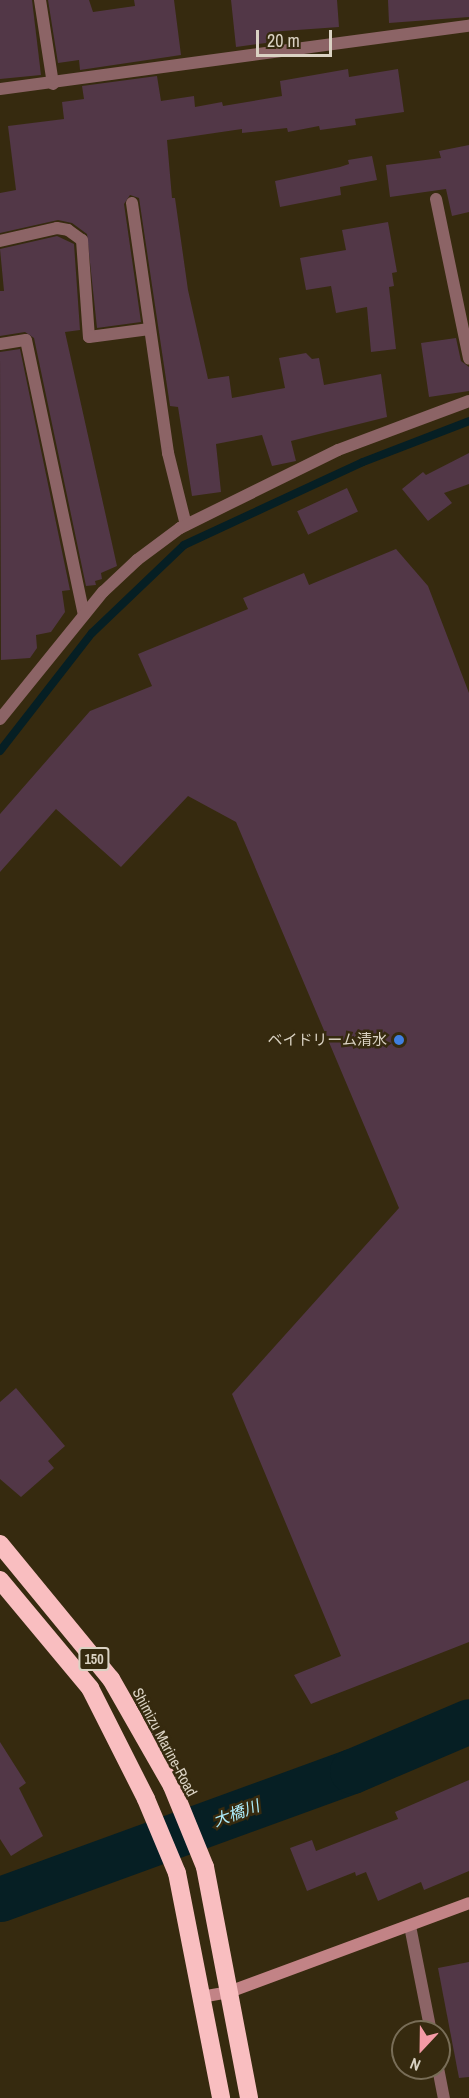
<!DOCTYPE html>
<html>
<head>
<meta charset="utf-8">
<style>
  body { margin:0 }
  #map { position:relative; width:469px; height:2098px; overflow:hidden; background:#362a0f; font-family:"Archivo Narrow","Noto Sans JP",sans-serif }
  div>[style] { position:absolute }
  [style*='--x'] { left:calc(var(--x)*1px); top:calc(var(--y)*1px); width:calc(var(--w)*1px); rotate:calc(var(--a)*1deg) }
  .stream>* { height:8px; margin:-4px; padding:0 4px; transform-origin:4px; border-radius:4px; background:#061f24 }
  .river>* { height:45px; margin:-22.5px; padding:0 22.5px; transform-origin:22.5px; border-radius:22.5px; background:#061f24 }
  .building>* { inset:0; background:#523747; transform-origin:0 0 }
  .street>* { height:12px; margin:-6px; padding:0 6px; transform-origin:6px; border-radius:6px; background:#8c6466 }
  .secondary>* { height:12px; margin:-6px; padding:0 6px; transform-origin:6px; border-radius:6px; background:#c28386 }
  .highway>* { height:18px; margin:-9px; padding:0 9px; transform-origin:9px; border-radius:9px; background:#f9bec0 }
  .dots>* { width:16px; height:16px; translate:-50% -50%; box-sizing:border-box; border:3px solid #362a0f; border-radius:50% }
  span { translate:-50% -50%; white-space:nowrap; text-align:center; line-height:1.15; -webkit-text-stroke:5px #362a0f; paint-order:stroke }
  .shield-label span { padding:2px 4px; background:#362a0f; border:2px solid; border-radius:4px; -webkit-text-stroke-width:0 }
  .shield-label { font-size:14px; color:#dad2c3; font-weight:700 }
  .poi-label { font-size:15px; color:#dad2c3 }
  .right { translate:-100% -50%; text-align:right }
  .street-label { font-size:15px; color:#dad2c3 }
  .water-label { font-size:16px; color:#adedfc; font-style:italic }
  .north { position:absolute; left:391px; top:2020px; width:60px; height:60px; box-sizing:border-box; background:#362a0f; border:2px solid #786d57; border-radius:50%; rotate:202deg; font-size:16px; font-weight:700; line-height:24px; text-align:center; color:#dad2c3 }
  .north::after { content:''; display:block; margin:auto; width:21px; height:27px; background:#f49aa5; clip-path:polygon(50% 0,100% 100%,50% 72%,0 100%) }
  .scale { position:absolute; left:256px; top:30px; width:76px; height:27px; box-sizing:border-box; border:3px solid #dad2c3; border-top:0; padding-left:8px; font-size:18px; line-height:21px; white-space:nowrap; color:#dad2c3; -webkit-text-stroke:4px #362a0f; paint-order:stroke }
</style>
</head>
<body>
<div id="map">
  <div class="stream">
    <i style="--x:0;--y:751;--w:150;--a:-52.1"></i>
    <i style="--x:92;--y:633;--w:127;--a:-43.7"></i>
    <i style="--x:184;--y:545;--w:197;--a:-24.9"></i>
    <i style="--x:363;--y:462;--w:114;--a:-21.1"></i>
  </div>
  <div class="river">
    <i style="--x:0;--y:1899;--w:375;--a:-20"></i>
    <i style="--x:352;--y:1771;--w:127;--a:-23.1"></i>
  </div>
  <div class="building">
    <i style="clip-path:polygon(0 0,32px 0,41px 75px,0 79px)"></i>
    <i style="clip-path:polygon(48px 0,89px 0,93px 12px,135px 6px,134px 0,174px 0,181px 55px,80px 70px,79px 60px,58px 63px)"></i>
    <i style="clip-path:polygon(231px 0,337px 0,339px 27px,269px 32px,266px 43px,236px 47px)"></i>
    <i style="clip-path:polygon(388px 0,469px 0,469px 17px,389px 23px)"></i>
    <i style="clip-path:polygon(348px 69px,349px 77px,398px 69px,404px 112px,355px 119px,356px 125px,320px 130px,319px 126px,288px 132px,287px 128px,242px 133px,242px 129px,167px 140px,172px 198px,175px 198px,188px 290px,208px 379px,229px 376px,232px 398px,285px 388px,279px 358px,306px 353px,312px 359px,319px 358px,324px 385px,381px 374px,387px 417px,291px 441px,296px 461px,272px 466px,262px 435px,216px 444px,221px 492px,192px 496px,178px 407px,170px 406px,139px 198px,130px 195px,124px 204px,141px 322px,97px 328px,87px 234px,72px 223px,58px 220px,0 233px,0 193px,16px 190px,8px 126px,64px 119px,62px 102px,84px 99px,82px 86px,157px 76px,161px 101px,194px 96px,195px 107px,222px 102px,223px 106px,282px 96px,280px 81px)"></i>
    <i style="clip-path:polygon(469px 145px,469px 212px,452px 216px,446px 189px,390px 197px,386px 165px,441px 158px,439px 151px)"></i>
    <i style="clip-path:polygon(372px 156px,377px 180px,340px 187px,341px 195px,280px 207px,275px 181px,340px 167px,349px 164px,348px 160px)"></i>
    <i style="clip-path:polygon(388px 222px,397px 272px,392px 273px,394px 286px,389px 287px,396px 349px,371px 352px,367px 307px,336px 313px,331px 286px,306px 290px,300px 258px,346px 250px,342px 230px)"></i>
    <i style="clip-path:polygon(57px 236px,74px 244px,80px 330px,65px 332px,117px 566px,101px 573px,102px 579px,95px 581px,96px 585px,86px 586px,34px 338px,25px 332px,0 336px,0 291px,4px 291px,0 249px)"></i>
    <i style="clip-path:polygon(456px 338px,461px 361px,469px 367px,469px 391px,429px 397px,421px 343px)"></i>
    <i style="clip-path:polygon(20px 349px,70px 590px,62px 591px,65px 612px,51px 632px,36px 635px,37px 648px,30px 658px,1px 660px,0 352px)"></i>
    <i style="clip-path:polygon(469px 453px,469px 484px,444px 493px,452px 503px,428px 521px,402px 489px,423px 472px,426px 475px)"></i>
    <i style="left:347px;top:488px;width:26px;height:55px;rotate:65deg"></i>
    <i style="clip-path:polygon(396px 549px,428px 586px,469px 693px,469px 1642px,311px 1704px,294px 1675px,341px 1656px,232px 1394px,399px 1208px,236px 822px,188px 796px,121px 867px,56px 809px,0 872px,0 814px,90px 711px,152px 686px,138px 654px,248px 609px,243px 598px,304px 573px,309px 585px)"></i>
    <i style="clip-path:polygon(16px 1388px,65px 1446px,48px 1461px,54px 1468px,21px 1497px,0 1479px,0 1402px)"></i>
    <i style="clip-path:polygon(0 1742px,26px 1783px,19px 1788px,43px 1836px,11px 1856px,0 1839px)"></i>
    <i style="clip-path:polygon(469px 1780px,469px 1871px,424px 1890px,421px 1882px,378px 1901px,366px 1872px,356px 1876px,355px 1872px,307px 1891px,290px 1848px,312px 1840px,316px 1851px,398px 1819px,395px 1812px)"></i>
    <i style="clip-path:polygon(469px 1962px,469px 2077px,459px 2078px,438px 1968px)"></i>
  </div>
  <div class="street">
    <i style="--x:40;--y:0;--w:85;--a:81.2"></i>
    <i style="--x:0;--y:89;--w:473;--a:-7.7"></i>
    <i style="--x:436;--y:199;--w:163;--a:78.3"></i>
    <i style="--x:132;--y:203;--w:253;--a:81.8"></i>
    <i style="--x:168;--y:453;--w:74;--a:76"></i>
    <i style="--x:0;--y:241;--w:58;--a:-12.8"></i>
    <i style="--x:57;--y:228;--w:11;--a:10"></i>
    <i style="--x:68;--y:230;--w:17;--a:36"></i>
    <i style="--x:82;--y:240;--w:97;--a:85.9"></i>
    <i style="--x:89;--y:337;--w:61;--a:-7.6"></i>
    <i style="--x:0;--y:344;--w:26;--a:-9"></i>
    <i style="--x:26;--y:340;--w:281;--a:78.1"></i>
    <i style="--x:0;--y:719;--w:164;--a:-51"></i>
    <i style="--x:103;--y:592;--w:47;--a:-43.3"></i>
    <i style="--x:137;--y:560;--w:54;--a:-36.7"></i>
    <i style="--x:180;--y:528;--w:176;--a:-26.3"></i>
    <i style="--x:338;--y:450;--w:140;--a:-20.5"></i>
    <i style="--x:410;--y:1926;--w:108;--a:78.8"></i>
    <i style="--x:438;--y:2068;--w:31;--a:79"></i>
  </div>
  <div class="secondary">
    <i style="--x:201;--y:1997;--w:28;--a:-10"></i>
    <i style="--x:229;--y:1992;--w:256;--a:-20.3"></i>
  </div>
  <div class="highway">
    <i style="--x:0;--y:1544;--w:175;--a:50.6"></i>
    <i style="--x:111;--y:1679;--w:123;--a:60.3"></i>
    <i style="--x:172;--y:1786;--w:87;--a:67.8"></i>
    <i style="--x:205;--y:1867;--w:235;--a:79.2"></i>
    <i style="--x:0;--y:1580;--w:141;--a:50.2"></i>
    <i style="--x:90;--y:1688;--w:124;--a:63.2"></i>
    <i style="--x:146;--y:1799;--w:80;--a:67.3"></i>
    <i style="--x:177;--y:1873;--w:229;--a:78.9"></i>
  </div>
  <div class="dots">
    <i style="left:399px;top:1040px;background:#3f7fe0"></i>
  </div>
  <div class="shield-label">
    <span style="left:94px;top:1659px">150</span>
  </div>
  <div class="poi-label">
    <span class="right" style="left:387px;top:1040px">ベイドリーム清水</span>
  </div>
  <div class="street-label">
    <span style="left:165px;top:1742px;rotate:62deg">Shimizu Marine-Road</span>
  </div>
  <div class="water-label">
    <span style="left:236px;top:1813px;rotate:-20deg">大橋川</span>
  </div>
  <div class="north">N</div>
  <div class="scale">20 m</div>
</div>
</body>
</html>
